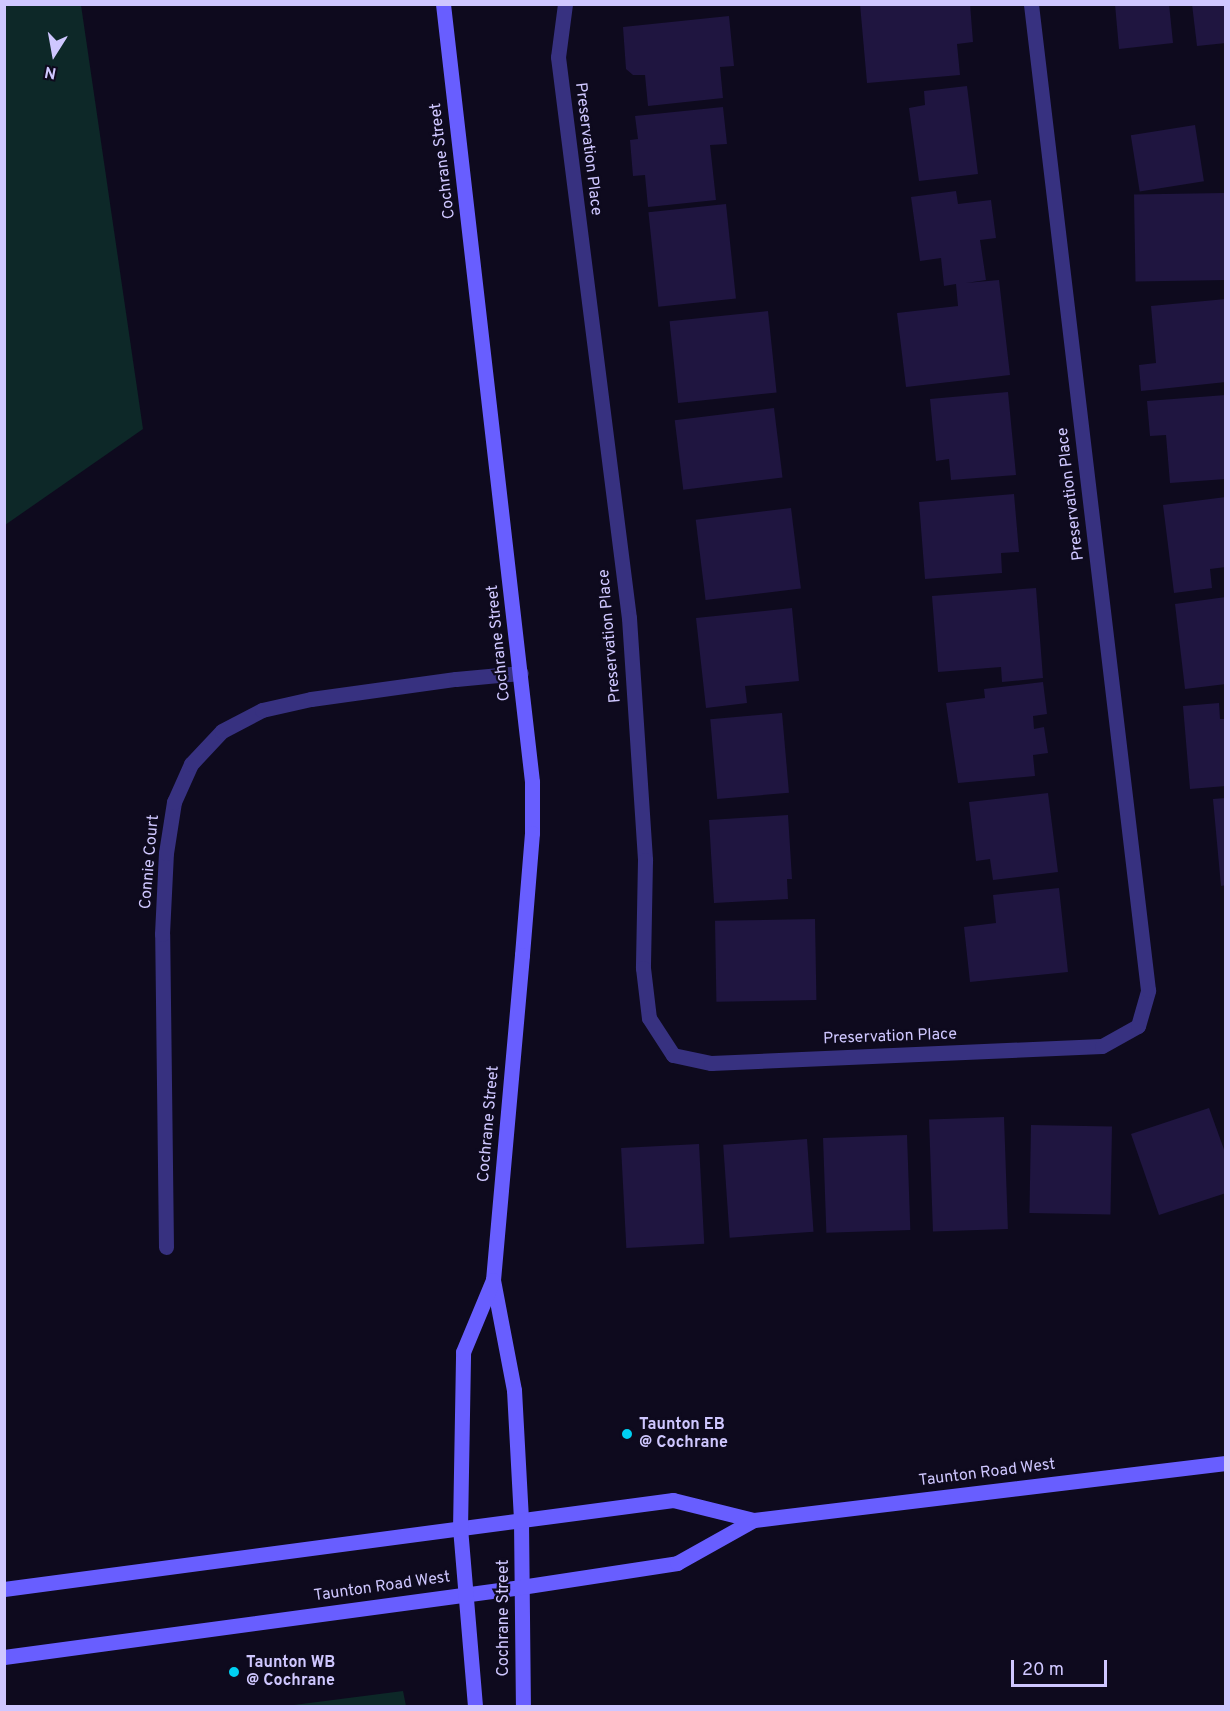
<!DOCTYPE html>
<html>
<head>
<meta charset="utf-8">
<style>
  body { margin:0 }
  #map { position:relative; width:1230px; height:1711px; overflow:hidden; background:#0e0a1e; font-family:Overpass,sans-serif }
  div>[style] { position:absolute }
  [style*='--x'] { left:calc(var(--x)*1px); top:calc(var(--y)*1px); width:calc(var(--w)*1px); rotate:calc(var(--a)*1deg) }
  .green>* { inset:0; background:#0d2828 }
  .building>* { inset:0; background:#1f1540; transform-origin:0 0 }
  .street>* { height:15px; margin:-7.5px; padding:0 7.5px; transform-origin:7.5px; border-radius:7.5px; background:#373180 }
  .secondary>* { height:15px; margin:-7.5px; padding:0 7.5px; transform-origin:7.5px; border-radius:7.5px; background:#685eff }
  .dots>* { width:16px; height:16px; translate:-50% -50%; box-sizing:border-box; border:3px solid #0e0a1e; border-radius:50% }
  span { translate:-50% -50%; white-space:nowrap; text-align:center; line-height:1.15; -webkit-text-stroke:4.5px #0e0a1e; paint-order:stroke }
  .street-label { font-size:16px; color:#cfc7ff }
  .poi-label { font-size:16px; color:#cfc7ff; font-weight:700 }
  .left { translate:0 -50%; text-align:left }
  .frame { position:absolute; inset:0; border:6px solid #cfc7ff; pointer-events:none }
  .north { position:absolute; left:24px; top:24px; width:60px; height:60px; -webkit-text-stroke:4px #0e0a1e; paint-order:stroke; rotate:191deg; font-size:16px; font-weight:700; line-height:24px; text-align:center; color:#cfc7ff }
  .north::after { content:''; display:block; margin:auto; width:21px; height:27px; background:#cfc7ff; clip-path:polygon(50% 0,100% 100%,50% 72%,0 100%) }
  .scale { position:absolute; left:1011px; top:1660px; width:96px; height:27px; box-sizing:border-box; border:3px solid #cfc7ff; border-top:0; padding-left:8px; font-size:18px; line-height:21px; white-space:nowrap; color:#cfc7ff; -webkit-text-stroke:4px #0e0a1e; paint-order:stroke }
</style>
</head>
<body>
<div id="map">
  <div class="green">
    <i style="clip-path:polygon(5px 4px,81px 5px,143px 429px,5px 525px)"></i>
    <i style="clip-path:polygon(403px 1691px,406px 1706px,286px 1706px)"></i>
  </div>
  <div class="building">
    <i style="clip-path:polygon(860px 4px,970px 4px,973px 42px,957px 44px,960px 75px,867px 83px)"></i>
    <i style="clip-path:polygon(1115px 4px,1169px 4px,1173px 43px,1119px 49px)"></i>
    <i style="clip-path:polygon(1192px 4px,1226px 4px,1226px 43px,1197px 46px)"></i>
    <i style="clip-path:polygon(729px 16px,734px 66px,720px 67px,723px 98px,648px 106px,645px 75px,633px 75px,626px 69px,623px 27px)"></i>
    <i style="clip-path:polygon(967px 86px,978px 174px,919px 181px,909px 108px,925px 105px,924px 91px)"></i>
    <i style="clip-path:polygon(723px 107px,727px 144px,710px 145px,716px 200px,648px 207px,645px 175px,633px 176px,630px 140px,638px 139px,635px 116px)"></i>
    <i style="left:1195px;top:125px;width:57px;height:65px;rotate:81deg"></i>
    <i style="clip-path:polygon(956px 191px,958px 204px,991px 200px,996px 238px,980px 240px,986px 280px,966px 283px,999px 280px,1010px 375px,906px 387px,897px 313px,958px 306px,956px 284px,944px 286px,941px 258px,920px 261px,911px 197px)"></i>
    <i style="left:1225px;top:193px;width:87px;height:91px;rotate:89deg"></i>
    <i style="left:726px;top:204px;width:95px;height:78px;rotate:84deg"></i>
    <i style="clip-path:polygon(1226px 299px,1226px 382px,1141px 391px,1139px 365px,1156px 363px,1151px 306px)"></i>
    <i style="left:768px;top:311px;width:82px;height:99px;rotate:84deg"></i>
    <i style="clip-path:polygon(1008px 392px,1016px 475px,951px 480px,949px 459px,936px 461px,930px 399px)"></i>
    <i style="clip-path:polygon(1226px 395px,1226px 479px,1170px 483px,1166px 435px,1150px 436px,1147px 401px)"></i>
    <i style="left:774px;top:408px;width:70px;height:100px;rotate:83deg"></i>
    <i style="clip-path:polygon(1014px 494px,1019px 552px,1001px 553px,1002px 573px,925px 579px,919px 502px)"></i>
    <i style="clip-path:polygon(1226px 497px,1226px 567px,1210px 569px,1212px 588px,1174px 593px,1163px 505px)"></i>
    <i style="left:791px;top:508px;width:81px;height:96px;rotate:83deg"></i>
    <i style="clip-path:polygon(1036px 588px,1043px 678px,1002px 682px,1001px 667px,938px 672px,932px 596px)"></i>
    <i style="clip-path:polygon(1226px 597px,1226px 684px,1185px 689px,1175px 604px)"></i>
    <i style="clip-path:polygon(792px 608px,799px 681px,745px 686px,747px 703px,706px 708px,696px 618px)"></i>
    <i style="clip-path:polygon(1043px 682px,1047px 714px,1033px 716px,1034px 729px,1044px 727px,1048px 753px,1033px 755px,1035px 776px,958px 783px,946px 703px,985px 698px,984px 689px)"></i>
    <i style="clip-path:polygon(1219px 703px,1220px 719px,1226px 719px,1226px 786px,1190px 789px,1183px 706px)"></i>
    <i style="left:782px;top:713px;width:80px;height:72px;rotate:85deg"></i>
    <i style="clip-path:polygon(1048px 793px,1058px 872px,993px 880px,990px 859px,976px 861px,969px 802px)"></i>
    <i style="clip-path:polygon(1226px 798px,1226px 885px,1221px 886px,1213px 799px)"></i>
    <i style="clip-path:polygon(788px 815px,792px 879px,787px 879px,788px 899px,714px 903px,709px 820px)"></i>
    <i style="clip-path:polygon(1059px 888px,1068px 972px,970px 982px,964px 927px,996px 923px,993px 895px)"></i>
    <i style="left:815px;top:919px;width:81px;height:100px;rotate:89deg"></i>
    <i style="clip-path:polygon(1209px 1108px,1226px 1155px,1226px 1193px,1159px 1215px,1131px 1134px)"></i>
    <i style="left:1004px;top:1117px;width:112px;height:75px;rotate:88deg"></i>
    <i style="left:1031px;top:1125px;width:81px;height:88px;rotate:1deg"></i>
    <i style="left:907px;top:1135px;width:95px;height:84px;rotate:88deg"></i>
    <i style="left:807px;top:1139px;width:93px;height:84px;rotate:86deg"></i>
    <i style="left:699px;top:1144px;width:100px;height:78px;rotate:87deg"></i>
  </div>
  <div class="street">
    <i style="--x:565;--y:4;--w:53;--a:97.5"></i>
    <i style="--x:558;--y:57;--w:565;--a:82.79"></i>
    <i style="--x:629;--y:618;--w:243;--a:86.2"></i>
    <i style="--x:645;--y:860;--w:108;--a:91.1"></i>
    <i style="--x:643;--y:968;--w:50;--a:83.2"></i>
    <i style="--x:649;--y:1018;--w:44;--a:57"></i>
    <i style="--x:673;--y:1055;--w:39;--a:12"></i>
    <i style="--x:711;--y:1063;--w:391;--a:-2.5"></i>
    <i style="--x:1102;--y:1046;--w:41;--a:-29.1"></i>
    <i style="--x:1138;--y:1026;--w:37;--a:-74"></i>
    <i style="--x:1148;--y:990;--w:993;--a:-96.77"></i>
    <i style="--x:166;--y:1247;--w:313;--a:-90.7"></i>
    <i style="--x:162;--y:934;--w:81;--a:-87.2"></i>
    <i style="--x:166;--y:853;--w:52;--a:-81.1"></i>
    <i style="--x:174;--y:802;--w:42;--a:-65.9"></i>
    <i style="--x:191;--y:764;--w:45;--a:-46.8"></i>
    <i style="--x:222;--y:731;--w:45;--a:-27.7"></i>
    <i style="--x:262;--y:710;--w:50;--a:-12.7"></i>
    <i style="--x:311;--y:699;--w:146;--a:-7.9"></i>
    <i style="--x:456;--y:679;--w:65;--a:-5.3"></i>
  </div>
  <div class="secondary">
    <i style="--x:443;--y:4;--w:783;--a:83.47"></i>
    <i style="--x:532;--y:782;--w:51;--a:90"></i>
    <i style="--x:532;--y:833;--w:122;--a:94.7"></i>
    <i style="--x:522;--y:955;--w:326;--a:95.1"></i>
    <i style="--x:493;--y:1280;--w:112;--a:79.2"></i>
    <i style="--x:514;--y:1390;--w:131;--a:86.9"></i>
    <i style="--x:521;--y:1521;--w:185;--a:89.4"></i>
    <i style="--x:4;--y:1589;--w:675;--a:-7.58"></i>
    <i style="--x:673;--y:1500;--w:83;--a:13.9"></i>
    <i style="--x:754;--y:1520;--w:475;--a:-6.9"></i>
    <i style="--x:4;--y:1657;--w:522;--a:-7.71"></i>
    <i style="--x:521;--y:1587;--w:158;--a:-8.7"></i>
    <i style="--x:677;--y:1563;--w:88;--a:-29.2"></i>
    <i style="--x:475;--y:1706;--w:178;--a:-94.8"></i>
    <i style="--x:460;--y:1529;--w:177;--a:-89"></i>
    <i style="--x:463;--y:1352;--w:78;--a:-67.4"></i>
  </div>
  <div class="dots">
    <i style="left:627px;top:1434px;background:#00d0f2"></i>
    <i style="left:234px;top:1672px;background:#00d0f2"></i>
  </div>
  <div class="street-label">
    <span style="left:588px;top:149px;rotate:83deg">Preservation Place</span>
    <span style="left:443px;top:161px;rotate:-97deg">Cochrane Street</span>
    <span style="left:1071px;top:494px;rotate:-97deg">Preservation Place</span>
    <span style="left:610px;top:636px;rotate:-95deg">Preservation Place</span>
    <span style="left:499px;top:643px;rotate:-96deg">Cochrane Street</span>
    <span style="left:150px;top:862px;rotate:-85deg">Connie Court</span>
    <span style="left:890px;top:1037px;rotate:-2deg">Preservation Place</span>
    <span style="left:489px;top:1124px;rotate:-85deg">Cochrane Street</span>
    <span style="left:987px;top:1473px;rotate:-7deg">Taunton Road West</span>
    <span style="left:382px;top:1587px;rotate:-8deg">Taunton Road West</span>
    <span style="left:504px;top:1618px;rotate:-90deg">Cochrane Street</span>
  </div>
  <div class="poi-label">
    <span class="left" style="left:639px;top:1434px">Taunton EB<br>@ Cochrane</span>
    <span class="left" style="left:246px;top:1672px">Taunton WB<br>@ Cochrane</span>
  </div>
  <div class="frame"></div>
  <div class="north">N</div>
  <div class="scale">20 m</div>
</div>
</body>
</html>
